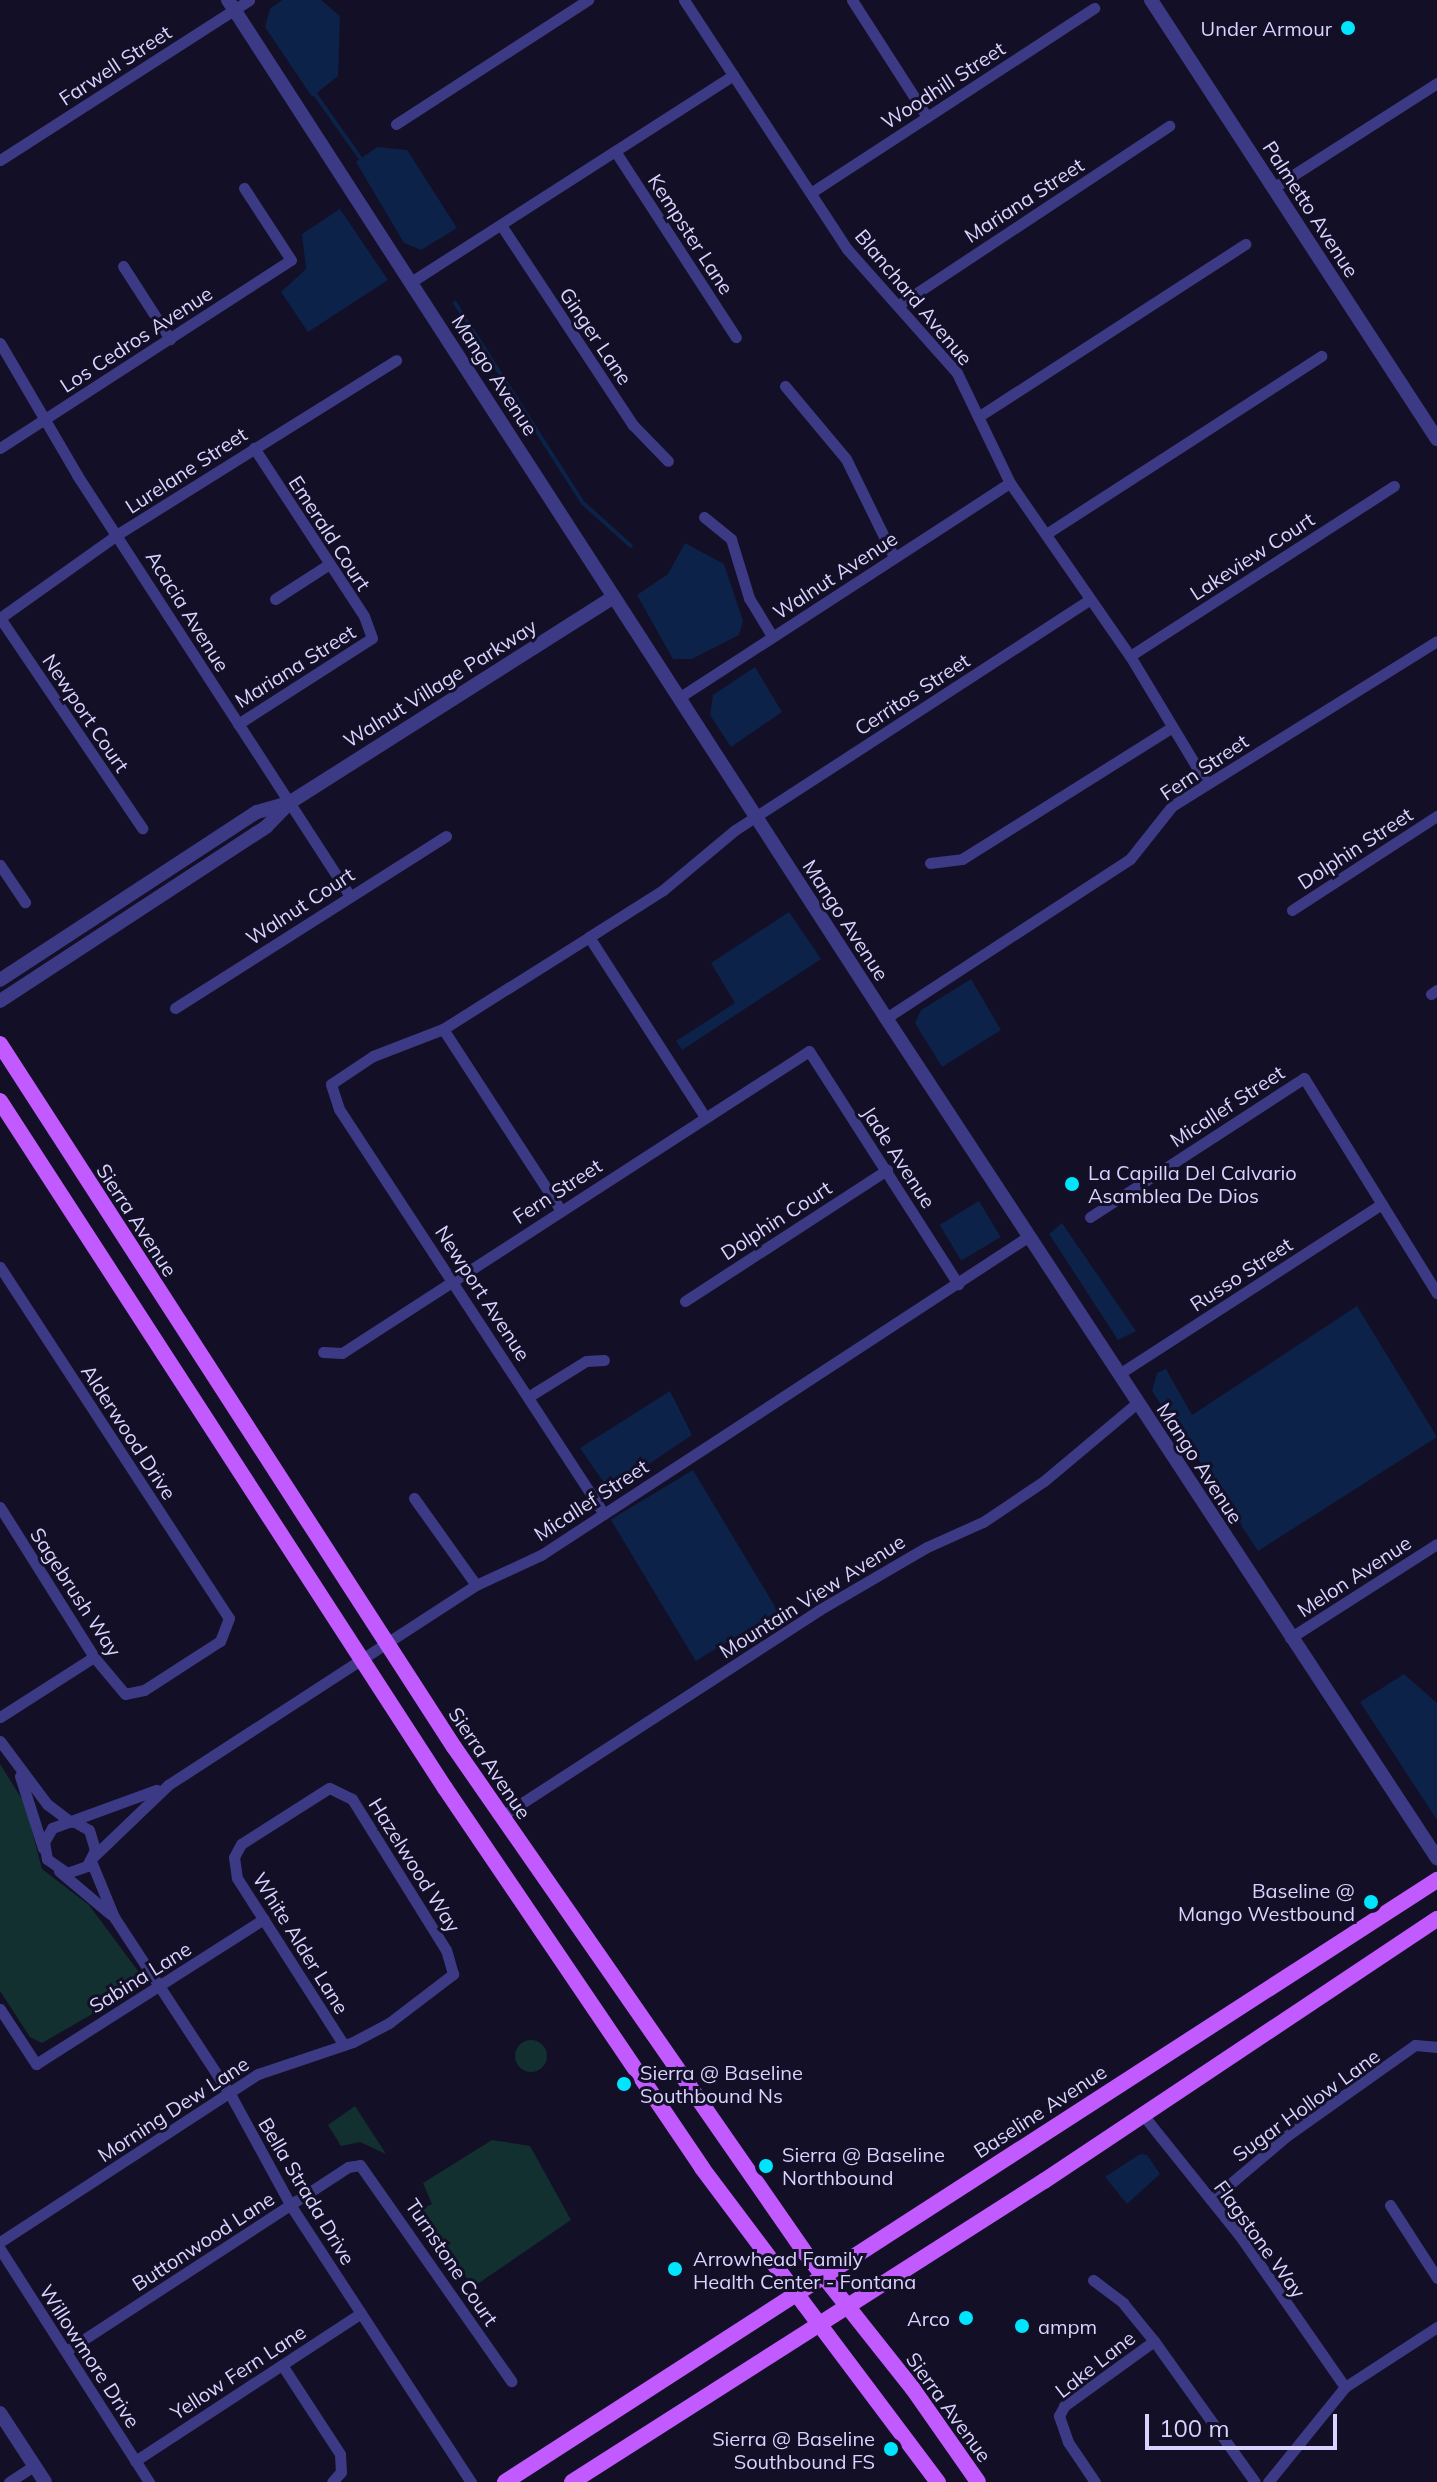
<!DOCTYPE html>
<html>
<head>
<meta charset="utf-8">
<style>
  body { margin:0 }
  #map { position:relative; width:1437px; height:2482px; overflow:hidden; background:#130f26; font-family:Mulish,sans-serif }
  div>[style] { position:absolute }
  [style*='--x'] { left:calc(var(--x)*1px); top:calc(var(--y)*1px); width:calc(var(--w)*1px); rotate:calc(var(--a)*1deg) }
  .green>* { inset:0; background:#12302f }
  .round { border-radius:50% }
  .water>* { inset:0; background:#0c2248; transform-origin:0 0 }
  .stream>* { height:4px; margin:-2px; padding:0 2px; transform-origin:2px; border-radius:2px; background:#0c2248 }
  .minor>* { height:11px; margin:-5.5px; padding:0 5.5px; transform-origin:5.5px; border-radius:5.5px; background:#3d3a85 }
  .tertiary>* { height:14px; margin:-7px; padding:0 7px; transform-origin:7px; border-radius:7px; background:#3d3a85 }
  .primary>* { height:16px; margin:-8px; padding:0 8px; transform-origin:8px; border-radius:8px; background:#c25bff }
  .dots>* { width:22px; height:22px; translate:-50% -50%; box-sizing:border-box; border:4px solid #130f26; border-radius:50% }
  span { translate:-50% -50%; white-space:nowrap; text-align:center; line-height:1.15; -webkit-text-stroke:6px #130f26; paint-order:stroke }
  .poi-label { font-size:20px; color:#d9d4ff }
  .right { translate:-100% -50%; text-align:right }
  .left { translate:0 -50%; text-align:left }
  .street-label { font-size:20px; color:#d9d4ff }
  .scale { position:absolute; left:1145px; top:2414px; width:192px; height:36px; box-sizing:border-box; border:4px solid #d9d4ff; border-top:0; padding-left:10px; font-size:24px; line-height:28px; white-space:nowrap; color:#d9d4ff; -webkit-text-stroke:6px #130f26; paint-order:stroke }
</style>
</head>
<body>
<div id="map">
  <div class="green">
    <i style="clip-path:polygon(0 1764px,25px 1804px,42px 1869px,89px 1905px,141px 1975px,134px 1990px,42px 2043px,30px 2037px,0 1991px)"></i>
    <i class="round" style="left:515px;top:2040px;width:32px;height:32px"></i>
    <i style="clip-path:polygon(355px 2106px,386px 2154px,360px 2142px,341px 2146px,328px 2125px)"></i>
    <i style="clip-path:polygon(492px 2140px,530px 2146px,571px 2220px,473px 2287px,419px 2210px,432px 2204px,423px 2183px)"></i>
  </div>
  <div class="water">
    <i style="clip-path:polygon(282px 0,321px 0,340px 16px,338px 76px,312px 97px,265px 27px,270px 9px)"></i>
    <i style="clip-path:polygon(377px 147px,407px 150px,457px 228px,421px 250px,404px 243px,356px 162px)"></i>
    <i style="clip-path:polygon(340px 209px,388px 280px,308px 332px,281px 292px,306px 269px,302px 234px)"></i>
    <i style="clip-path:polygon(685px 543px,724px 564px,743px 621px,739px 635px,692px 659px,673px 659px,637px 595px,668px 574px)"></i>
    <i style="clip-path:polygon(755px 667px,782px 712px,731px 747px,710px 715px,713px 695px)"></i>
    <i style="clip-path:polygon(789px 912px,821px 959px,682px 1050px,676px 1041px,735px 1003px,711px 963px)"></i>
    <i style="clip-path:polygon(971px 979px,1001px 1030px,942px 1067px,915px 1023px,921px 1010px)"></i>
    <i style="left:979px;top:1201px;width:42px;height:46px;rotate:59deg"></i>
    <i style="clip-path:polygon(1062px 1223px,1136px 1331px,1118px 1340px,1049px 1234px)"></i>
    <i style="clip-path:polygon(1357px 1306px,1437px 1437px,1258px 1551px,1152px 1391px,1157px 1373px,1166px 1369px,1192px 1415px)"></i>
    <i style="clip-path:polygon(670px 1391px,692px 1435px,615px 1487px,606px 1486px,580px 1448px)"></i>
    <i style="left:693px;top:1470px;width:165px;height:96px;rotate:59deg"></i>
    <i style="clip-path:polygon(1404px 1674px,1437px 1703px,1437px 1820px,1360px 1702px)"></i>
    <i style="clip-path:polygon(1140px 2154px,1147px 2155px,1160px 2174px,1127px 2204px,1105px 2177px)"></i>
  </div>
  <div class="stream">
    <i style="--x:315;--y:94;--w:80;--a:54.7"></i>
    <i style="--x:455;--y:303;--w:237;--a:57.4"></i>
    <i style="--x:583;--y:503;--w:64;--a:41.9"></i>
  </div>
  <div class="minor">
    <i style="--x:684;--y:0;--w:298;--a:56.8"></i>
    <i style="--x:847;--y:249;--w:166;--a:48.4"></i>
    <i style="--x:957;--y:373;--w:122;--a:64.3"></i>
    <i style="--x:1010;--y:483;--w:211;--a:55.3"></i>
    <i style="--x:1130;--y:656;--w:149;--a:59"></i>
    <i style="--x:852;--y:0;--w:139;--a:57.3"></i>
    <i style="--x:396;--y:124;--w:229;--a:-32.9"></i>
    <i style="--x:615;--y:151;--w:222;--a:57"></i>
    <i style="--x:0;--y:160;--w:296;--a:-32.7"></i>
    <i style="--x:1273;--y:188;--w:195;--a:-32.6"></i>
    <i style="--x:812;--y:192;--w:337;--a:-33.1"></i>
    <i style="--x:501;--y:225;--w:240;--a:56.6"></i>
    <i style="--x:633;--y:425;--w:50;--a:45.8"></i>
    <i style="--x:123;--y:266;--w:87;--a:57.2"></i>
    <i style="--x:411;--y:282;--w:383;--a:-32.7"></i>
    <i style="--x:900;--y:304;--w:323;--a:-33.5"></i>
    <i style="--x:0;--y:343;--w:153;--a:59.7"></i>
    <i style="--x:77;--y:475;--w:502;--a:57.04"></i>
    <i style="--x:785;--y:386;--w:95;--a:50.1"></i>
    <i style="--x:846;--y:459;--w:109;--a:63.9"></i>
    <i style="--x:981;--y:415;--w:315;--a:-32.9"></i>
    <i style="--x:0;--y:448;--w:346;--a:-32.9"></i>
    <i style="--x:291;--y:260;--w:86;--a:-123.1"></i>
    <i style="--x:704;--y:517;--w:35;--a:39"></i>
    <i style="--x:731;--y:539;--w:62;--a:73"></i>
    <i style="--x:749;--y:598;--w:44;--a:58.8"></i>
    <i style="--x:1046;--y:534;--w:328;--a:-32.9"></i>
    <i style="--x:275;--y:599;--w:63;--a:-32.7"></i>
    <i style="--x:0;--y:618;--w:145;--a:-35.4"></i>
    <i style="--x:118;--y:534;--w:328;--a:-32"></i>
    <i style="--x:0;--y:618;--w:254;--a:55.9"></i>
    <i style="--x:1130;--y:656;--w:314;--a:-32.8"></i>
    <i style="--x:680;--y:697;--w:393;--a:-33"></i>
    <i style="--x:238;--y:724;--w:159;--a:-32.7"></i>
    <i style="--x:372;--y:638;--w:23;--a:-110"></i>
    <i style="--x:364;--y:616;--w:201;--a:-123.2"></i>
    <i style="--x:930;--y:863;--w:32;--a:-7"></i>
    <i style="--x:962;--y:859;--w:247;--a:-32.1"></i>
    <i style="--x:0;--y:865;--w:45;--a:56"></i>
    <i style="--x:1292;--y:910;--w:173;--a:-33"></i>
    <i style="--x:589;--y:937;--w:214;--a:57.2"></i>
    <i style="--x:1431;--y:994;--w:7;--a:-34"></i>
    <i style="--x:175;--y:1008;--w:321;--a:-32.4"></i>
    <i style="--x:886;--y:1018;--w:291;--a:-33.1"></i>
    <i style="--x:1130;--y:859;--w:68;--a:-51.6"></i>
    <i style="--x:1172;--y:806;--w:312;--a:-31.9"></i>
    <i style="--x:443;--y:1029;--w:217;--a:57"></i>
    <i style="--x:1090;--y:1217;--w:255;--a:-33"></i>
    <i style="--x:1304;--y:1078;--w:253;--a:58.3"></i>
    <i style="--x:0;--y:1267;--w:419;--a:56.9"></i>
    <i style="--x:229;--y:1618;--w:25;--a:111"></i>
    <i style="--x:220;--y:1641;--w:90;--a:147.2"></i>
    <i style="--x:144;--y:1690;--w:19;--a:168"></i>
    <i style="--x:125;--y:1694;--w:48;--a:-130"></i>
    <i style="--x:94;--y:1657;--w:177;--a:-122.1"></i>
    <i style="--x:685;--y:1301;--w:241;--a:-33"></i>
    <i style="--x:323;--y:1352;--w:19;--a:3"></i>
    <i style="--x:342;--y:1353;--w:556;--a:-32.89"></i>
    <i style="--x:809;--y:1051;--w:277;--a:57.4"></i>
    <i style="--x:1119;--y:1374;--w:313;--a:-32.9"></i>
    <i style="--x:528;--y:1397;--w:68;--a:-31.8"></i>
    <i style="--x:586;--y:1361;--w:18;--a:-3"></i>
    <i style="--x:414;--y:1498;--w:107;--a:54.5"></i>
    <i style="--x:604;--y:1514;--w:484;--a:-123.2"></i>
    <i style="--x:339;--y:1109;--w:26;--a:-108"></i>
    <i style="--x:331;--y:1084;--w:50;--a:-33.7"></i>
    <i style="--x:373;--y:1056;--w:75;--a:-21.1"></i>
    <i style="--x:443;--y:1029;--w:173;--a:-32.2"></i>
    <i style="--x:589;--y:937;--w:88;--a:-32.4"></i>
    <i style="--x:663;--y:890;--w:94;--a:-39.8"></i>
    <i style="--x:735;--y:830;--w:421;--a:-33"></i>
    <i style="--x:1290;--y:1638;--w:174;--a:-32.6"></i>
    <i style="--x:0;--y:1717;--w:112;--a:-32.6"></i>
    <i style="--x:0;--y:1741;--w:79;--a:53.3"></i>
    <i style="--x:47;--y:1804;--w:30;--a:37"></i>
    <i style="--x:20;--y:1776;--w:76;--a:72.3"></i>
    <i style="--x:502;--y:1816;--w:378;--a:-33"></i>
    <i style="--x:819;--y:1610;--w:125;--a:-30.3"></i>
    <i style="--x:927;--y:1547;--w:61;--a:-24.1"></i>
    <i style="--x:983;--y:1522;--w:73;--a:-33.9"></i>
    <i style="--x:1044;--y:1481;--w:121;--a:-40"></i>
    <i style="--x:75;--y:1822;--w:16;--a:30"></i>
    <i style="--x:89;--y:1830;--w:21;--a:73"></i>
    <i style="--x:95;--y:1850;--w:18;--a:117"></i>
    <i style="--x:87;--y:1866;--w:21;--a:161"></i>
    <i style="--x:67;--y:1873;--w:24;--a:-145"></i>
    <i style="--x:47;--y:1859;--w:17;--a:-100"></i>
    <i style="--x:44;--y:1842;--w:16;--a:-60"></i>
    <i style="--x:52;--y:1828;--w:111;--a:-20.1"></i>
    <i style="--x:94;--y:1856;--w:103;--a:-43.8"></i>
    <i style="--x:168;--y:1785;--w:367;--a:-33"></i>
    <i style="--x:476;--y:1585;--w:72;--a:-24.8"></i>
    <i style="--x:541;--y:1555;--w:583;--a:-33.17"></i>
    <i style="--x:91;--y:1861;--w:61;--a:67.7"></i>
    <i style="--x:114;--y:1917;--w:212;--a:56.8"></i>
    <i style="--x:230;--y:2094;--w:128;--a:61.4"></i>
    <i style="--x:291;--y:2206;--w:330;--a:56.9"></i>
    <i style="--x:59;--y:1871;--w:67;--a:40.1"></i>
    <i style="--x:0;--y:2009;--w:66;--a:56.8"></i>
    <i style="--x:36;--y:2064;--w:270;--a:-32.5"></i>
    <i style="--x:1143;--y:2115;--w:155;--a:51.3"></i>
    <i style="--x:1240;--y:2236;--w:184;--a:55.2"></i>
    <i style="--x:1211;--y:2200;--w:101;--a:-40.2"></i>
    <i style="--x:1288;--y:2135;--w:156;--a:-35.3"></i>
    <i style="--x:1415;--y:2045;--w:22;--a:5"></i>
    <i style="--x:1390;--y:2205;--w:87;--a:57.2"></i>
    <i style="--x:0;--y:2242;--w:308;--a:-33.1"></i>
    <i style="--x:258;--y:2074;--w:100;--a:-18.6"></i>
    <i style="--x:353;--y:2042;--w:41;--a:-27.8"></i>
    <i style="--x:389;--y:2023;--w:81;--a:-37.4"></i>
    <i style="--x:453;--y:1974;--w:25;--a:-106"></i>
    <i style="--x:446;--y:1950;--w:178;--a:-121.9"></i>
    <i style="--x:352;--y:1799;--w:25;--a:-154"></i>
    <i style="--x:329;--y:1788;--w:104;--a:147.5"></i>
    <i style="--x:241;--y:1844;--w:15;--a:118"></i>
    <i style="--x:234;--y:1857;--w:21;--a:82"></i>
    <i style="--x:237;--y:1878;--w:198;--a:57.4"></i>
    <i style="--x:0;--y:2249;--w:277;--a:57.4"></i>
    <i style="--x:1093;--y:2280;--w:38;--a:37"></i>
    <i style="--x:1123;--y:2303;--w:49;--a:50.8"></i>
    <i style="--x:1154;--y:2341;--w:173;--a:54.4"></i>
    <i style="--x:66;--y:2351;--w:337;--a:-33.1"></i>
    <i style="--x:348;--y:2167;--w:12;--a:-9"></i>
    <i style="--x:360;--y:2165;--w:264;--a:55"></i>
    <i style="--x:282;--y:2365;--w:106;--a:56.9"></i>
    <i style="--x:340;--y:2454;--w:18;--a:87"></i>
    <i style="--x:341;--y:2472;--w:13;--a:132"></i>
    <i style="--x:135;--y:2461;--w:270;--a:-33.2"></i>
    <i style="--x:9;--y:2482;--w:30;--a:-33"></i>
    <i style="--x:1095;--y:2482;--w:48;--a:-124"></i>
    <i style="--x:1068;--y:2442;--w:28;--a:-109"></i>
    <i style="--x:1059;--y:2416;--w:11;--a:-63"></i>
    <i style="--x:1064;--y:2406;--w:111;--a:-35.8"></i>
    <i style="--x:1268;--y:2482;--w:122;--a:-51"></i>
    <i style="--x:1345;--y:2387;--w:110;--a:-33.1"></i>
  </div>
  <div class="tertiary">
    <i style="--x:228;--y:0;--w:1212;--a:57.12"></i>
    <i style="--x:886;--y:1018;--w:1005;--a:56.74"></i>
    <i style="--x:1151;--y:0;--w:524;--a:56.92"></i>
    <i style="--x:0;--y:980;--w:307;--a:-33.2"></i>
    <i style="--x:257;--y:812;--w:32;--a:-16"></i>
    <i style="--x:0;--y:1001;--w:319;--a:-33.2"></i>
    <i style="--x:267;--y:826;--w:32;--a:-46"></i>
    <i style="--x:289;--y:803;--w:384;--a:-32.4"></i>
    <i style="--x:0;--y:2413;--w:82;--a:56.9"></i>
  </div>
  <div class="primary">
    <i style="--x:0;--y:1044;--w:837;--a:57.15"></i>
    <i style="--x:454;--y:1747;--w:617;--a:55.23"></i>
    <i style="--x:806;--y:2254;--w:172;--a:51.6"></i>
    <i style="--x:913;--y:2389;--w:113;--a:55"></i>
    <i style="--x:0;--y:1101;--w:819;--a:57.07"></i>
    <i style="--x:445;--y:1788;--w:459;--a:55.9"></i>
    <i style="--x:702;--y:2168;--w:393;--a:53.1"></i>
    <i style="--x:505;--y:2482;--w:1110;--a:-32.86"></i>
    <i style="--x:572;--y:2482;--w:560;--a:-32.53"></i>
    <i style="--x:1044;--y:2181;--w:472;--a:-33.7"></i>
  </div>
  <div class="dots">
    <i style="left:1348px;top:28px;background:#00e5ff"></i>
    <i style="left:1072px;top:1184px;background:#00e5ff"></i>
    <i style="left:1371px;top:1902px;background:#00e5ff"></i>
    <i style="left:624px;top:2084px;background:#00e5ff"></i>
    <i style="left:766px;top:2166px;background:#00e5ff"></i>
    <i style="left:675px;top:2269px;background:#00e5ff"></i>
    <i style="left:966px;top:2318px;background:#00e5ff"></i>
    <i style="left:1022px;top:2326px;background:#00e5ff"></i>
    <i style="left:891px;top:2449px;background:#00e5ff"></i>
  </div>
  <div class="poi-label">
    <span class="right" style="left:1332px;top:28px">Under Armour</span>
    <span class="left" style="left:1088px;top:1184px">La Capilla Del Calvario<br>Asamblea De Dios</span>
    <span class="right" style="left:1355px;top:1902px">Baseline @<br>Mango Westbound</span>
    <span class="left" style="left:640px;top:2084px">Sierra @ Baseline<br>Southbound Ns</span>
    <span class="left" style="left:782px;top:2166px">Sierra @ Baseline<br>Northbound</span>
    <span class="left" style="left:693px;top:2270px">Arrowhead Family<br>Health Center - Fontana</span>
    <span class="right" style="left:950px;top:2318px">Arco</span>
    <span class="left" style="left:1038px;top:2326px">ampm</span>
    <span class="right" style="left:875px;top:2450px">Sierra @ Baseline<br>Southbound FS</span>
  </div>
  <div class="street-label">
    <span style="left:115px;top:65px;rotate:-33deg">Farwell Street</span>
    <span style="left:943px;top:85px;rotate:-33deg">Woodhill Street</span>
    <span style="left:1024px;top:200px;rotate:-33deg">Mariana Street</span>
    <span style="left:1311px;top:209px;rotate:57deg">Palmetto Avenue</span>
    <span style="left:691px;top:234px;rotate:57deg">Kempster Lane</span>
    <span style="left:914px;top:297px;rotate:50deg">Blanchard Avenue</span>
    <span style="left:596px;top:336px;rotate:56deg">Ginger Lane</span>
    <span style="left:136px;top:339px;rotate:-33deg">Los Cedros Avenue</span>
    <span style="left:495px;top:375px;rotate:57deg">Mango Avenue</span>
    <span style="left:186px;top:470px;rotate:-33deg">Lurelane Street</span>
    <span style="left:330px;top:533px;rotate:57deg">Emerald Court</span>
    <span style="left:1252px;top:556px;rotate:-33deg">Lakeview Court</span>
    <span style="left:835px;top:575px;rotate:-33deg">Walnut Avenue</span>
    <span style="left:188px;top:611px;rotate:58deg">Acacia Avenue</span>
    <span style="left:295px;top:666px;rotate:-32deg">Mariana Street</span>
    <span style="left:440px;top:683px;rotate:-32deg">Walnut Village Parkway</span>
    <span style="left:912px;top:694px;rotate:-33deg">Cerritos Street</span>
    <span style="left:86px;top:713px;rotate:56deg">Newport Court</span>
    <span style="left:1204px;top:767px;rotate:-34deg">Fern Street</span>
    <span style="left:1355px;top:848px;rotate:-33deg">Dolphin Street</span>
    <span style="left:300px;top:906px;rotate:-33deg">Walnut Court</span>
    <span style="left:846px;top:920px;rotate:57deg">Mango Avenue</span>
    <span style="left:1227px;top:1106px;rotate:-33deg">Micallef Street</span>
    <span style="left:899px;top:1157px;rotate:57deg">Jade Avenue</span>
    <span style="left:557px;top:1191px;rotate:-33deg">Fern Street</span>
    <span style="left:137px;top:1220px;rotate:57deg">Sierra Avenue</span>
    <span style="left:776px;top:1220px;rotate:-33deg">Dolphin Court</span>
    <span style="left:1241px;top:1274px;rotate:-33deg">Russo Street</span>
    <span style="left:483px;top:1293px;rotate:57deg">Newport Avenue</span>
    <span style="left:129px;top:1432px;rotate:57deg">Alderwood Drive</span>
    <span style="left:1200px;top:1463px;rotate:57deg">Mango Avenue</span>
    <span style="left:591px;top:1500px;rotate:-33deg">Micallef Street</span>
    <span style="left:1354px;top:1576px;rotate:-33deg">Melon Avenue</span>
    <span style="left:76px;top:1592px;rotate:57deg">Sagebrush Way</span>
    <span style="left:812px;top:1596px;rotate:-32deg">Mountain View Avenue</span>
    <span style="left:490px;top:1763px;rotate:56deg">Sierra Avenue</span>
    <span style="left:415px;top:1865px;rotate:58deg">Hazelwood Way</span>
    <span style="left:301px;top:1943px;rotate:58deg">White Alder Lane</span>
    <span style="left:140px;top:1977px;rotate:-32deg">Sabina Lane</span>
    <span style="left:1306px;top:2105px;rotate:-36deg">Sugar Hollow Lane</span>
    <span style="left:173px;top:2109px;rotate:-33deg">Morning Dew Lane</span>
    <span style="left:1040px;top:2111px;rotate:-33deg">Baseline Avenue</span>
    <span style="left:307px;top:2191px;rotate:59deg">Bella Strada Drive</span>
    <span style="left:1260px;top:2239px;rotate:54deg">Flagstone Way</span>
    <span style="left:203px;top:2241px;rotate:-33deg">Buttonwood Lane</span>
    <span style="left:452px;top:2262px;rotate:56deg">Turnstone Court</span>
    <span style="left:90px;top:2356px;rotate:57deg">Willowmore Drive</span>
    <span style="left:1095px;top:2364px;rotate:-38deg">Lake Lane</span>
    <span style="left:238px;top:2372px;rotate:-33deg">Yellow Fern Lane</span>
    <span style="left:949px;top:2407px;rotate:54deg">Sierra Avenue</span>
  </div>
  <div class="scale">100 m</div>
</div>
</body>
</html>
